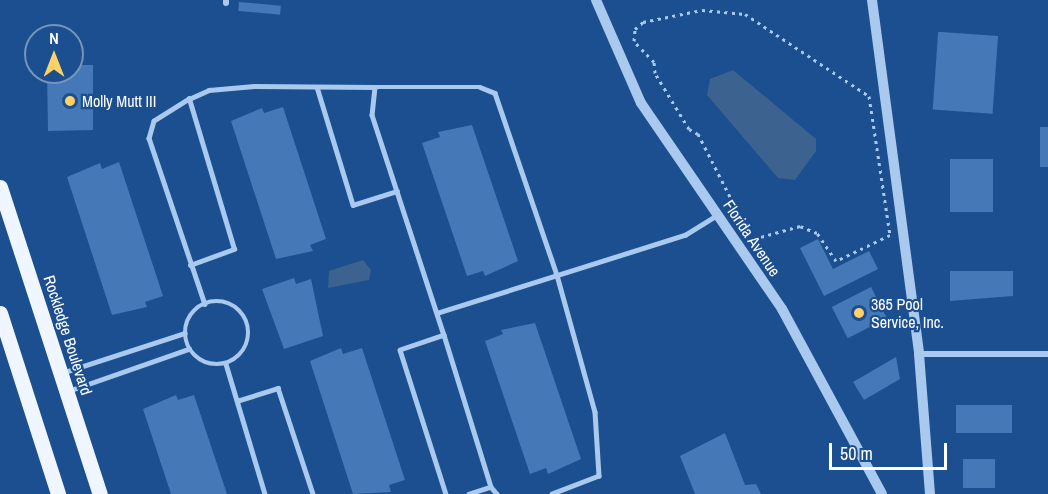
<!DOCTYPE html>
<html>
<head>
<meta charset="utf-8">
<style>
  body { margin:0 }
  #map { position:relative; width:1048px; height:494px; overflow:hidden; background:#1b4f8f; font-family:"Archivo Narrow",sans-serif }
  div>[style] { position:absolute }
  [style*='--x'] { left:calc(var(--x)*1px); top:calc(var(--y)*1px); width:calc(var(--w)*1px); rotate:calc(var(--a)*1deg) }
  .water>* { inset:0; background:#3c6290 }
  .building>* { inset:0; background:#4478b7; transform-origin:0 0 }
  .path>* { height:3px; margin-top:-1.5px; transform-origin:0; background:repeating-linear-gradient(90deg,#a9c9ee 0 3px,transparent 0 7.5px) }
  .service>* { height:4.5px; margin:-2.25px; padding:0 2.25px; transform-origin:2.25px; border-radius:2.25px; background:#a9c9ee }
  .service>.ring { margin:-2.25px; padding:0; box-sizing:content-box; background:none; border:4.5px solid #a9c9ee; border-radius:50% }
  .minor>* { height:6px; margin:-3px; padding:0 3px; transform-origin:3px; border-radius:3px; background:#a9c9ee }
  .tertiary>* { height:10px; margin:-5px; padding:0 5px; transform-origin:5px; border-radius:5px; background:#a9c9ee }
  .primary>* { height:15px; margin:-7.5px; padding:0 7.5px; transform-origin:7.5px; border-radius:7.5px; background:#f0f6ff }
  .dots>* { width:16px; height:16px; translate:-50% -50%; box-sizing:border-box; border:3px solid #1b4f8f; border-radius:50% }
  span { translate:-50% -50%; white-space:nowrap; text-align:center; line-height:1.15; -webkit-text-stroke:4.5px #1b4f8f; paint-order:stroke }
  .poi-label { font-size:16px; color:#fff }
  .left { translate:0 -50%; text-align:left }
  .street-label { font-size:16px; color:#fff }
  .north { position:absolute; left:24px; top:24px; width:60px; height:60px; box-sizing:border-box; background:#1b4f8f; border:2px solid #7695bc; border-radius:50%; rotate:0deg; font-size:16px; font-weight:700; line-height:24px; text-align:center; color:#fff }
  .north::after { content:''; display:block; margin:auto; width:21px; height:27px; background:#ffd166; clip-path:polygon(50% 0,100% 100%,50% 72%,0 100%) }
  .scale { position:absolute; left:829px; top:443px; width:118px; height:27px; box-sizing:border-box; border:3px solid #fff; border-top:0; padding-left:8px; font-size:18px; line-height:21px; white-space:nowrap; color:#fff; -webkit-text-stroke:4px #1b4f8f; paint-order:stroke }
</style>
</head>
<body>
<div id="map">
  <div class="water">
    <i style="clip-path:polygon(733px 70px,816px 139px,816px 151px,795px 180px,778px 178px,707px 95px,710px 79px)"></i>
    <i style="clip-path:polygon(363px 260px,371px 270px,369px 280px,328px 288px,329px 271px)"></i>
  </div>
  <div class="building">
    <i style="left:239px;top:2px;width:42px;height:9px;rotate:5deg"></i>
    <i style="left:998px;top:36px;width:78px;height:60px;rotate:94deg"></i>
    <i style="clip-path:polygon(72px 65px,93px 65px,93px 130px,48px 131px,47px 72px,72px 72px)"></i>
    <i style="clip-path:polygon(283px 107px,326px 239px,310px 245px,313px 251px,276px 259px,231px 121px,262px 108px,264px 113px)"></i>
    <i style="clip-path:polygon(472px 125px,518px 261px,485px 276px,483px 271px,467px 276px,422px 143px,440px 137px,438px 132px)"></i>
    <i style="left:1040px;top:127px;width:8px;height:40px"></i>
    <i style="left:950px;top:159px;width:43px;height:53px"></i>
    <i style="clip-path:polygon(119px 162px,163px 296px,145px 302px,147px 307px,112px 315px,67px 177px,100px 163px,102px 169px)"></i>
    <i style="clip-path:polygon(818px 239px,833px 269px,869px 251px,878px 269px,824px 296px,800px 248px)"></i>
    <i style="clip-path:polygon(950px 271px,1013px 271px,1013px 296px,950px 301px)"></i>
    <i style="clip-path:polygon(294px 278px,296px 284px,311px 279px,323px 336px,284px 349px,262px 289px)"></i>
    <i style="left:871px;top:287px;width:35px;height:44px;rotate:63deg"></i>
    <i style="clip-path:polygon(535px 323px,581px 459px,548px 474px,546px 468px,530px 474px,485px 341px,503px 334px,501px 330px)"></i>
    <i style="clip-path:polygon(341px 348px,343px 354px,362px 348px,405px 480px,389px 485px,391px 492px,353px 494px,310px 361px)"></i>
    <i style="clip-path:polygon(896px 357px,900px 379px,864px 400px,853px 382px)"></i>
    <i style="clip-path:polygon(176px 395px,178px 400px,194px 395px,227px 494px,171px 494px,143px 409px)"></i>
    <i style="left:1012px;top:405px;width:28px;height:56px;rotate:90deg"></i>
    <i style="clip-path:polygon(725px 433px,745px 485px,756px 484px,761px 494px,695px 494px,680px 456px)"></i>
    <i style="left:963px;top:459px;width:32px;height:29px"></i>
  </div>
  <div class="path">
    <i style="--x:702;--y:10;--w:43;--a:5.3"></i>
    <i style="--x:745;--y:14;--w:149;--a:33.5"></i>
    <i style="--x:869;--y:96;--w:141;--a:81.4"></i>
    <i style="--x:890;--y:235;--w:60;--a:154.3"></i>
    <i style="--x:836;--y:261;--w:34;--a:-124"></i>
    <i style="--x:817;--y:233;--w:18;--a:-158"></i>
    <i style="--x:800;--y:226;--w:45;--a:164.4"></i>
    <i style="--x:757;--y:238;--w:13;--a:-141"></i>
    <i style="--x:747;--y:230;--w:108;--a:-117"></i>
    <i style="--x:698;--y:134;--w:10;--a:-151"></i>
    <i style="--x:689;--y:129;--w:66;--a:-121.3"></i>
    <i style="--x:655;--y:73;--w:11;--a:-95"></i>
    <i style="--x:654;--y:62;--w:29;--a:-134"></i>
    <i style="--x:634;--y:41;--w:12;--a:-85"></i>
    <i style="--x:635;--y:29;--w:11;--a:-41"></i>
    <i style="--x:643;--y:22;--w:60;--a:-11.5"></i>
  </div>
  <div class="service">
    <i style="--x:317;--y:87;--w:123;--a:73"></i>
    <i style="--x:353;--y:205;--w:46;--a:-17.7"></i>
    <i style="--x:375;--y:87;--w:105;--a:0"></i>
    <i style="--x:480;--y:87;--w:16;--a:22"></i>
    <i style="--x:495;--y:93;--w:192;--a:71.2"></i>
    <i style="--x:557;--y:275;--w:142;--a:74.5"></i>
    <i style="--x:595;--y:412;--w:64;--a:86.4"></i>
    <i style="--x:599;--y:476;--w:50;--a:159"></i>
    <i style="--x:189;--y:99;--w:41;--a:147.8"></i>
    <i style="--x:154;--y:121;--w:18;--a:106"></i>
    <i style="--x:149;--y:138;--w:175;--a:71.4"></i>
    <i style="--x:190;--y:265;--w:47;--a:-20"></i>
    <i style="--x:234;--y:249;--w:157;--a:-106.7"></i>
    <i style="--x:189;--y:99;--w:22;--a:-24"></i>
    <i style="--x:209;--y:90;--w:45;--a:-5.1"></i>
    <i style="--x:254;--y:86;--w:121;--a:0.5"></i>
    <i style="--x:375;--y:87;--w:28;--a:96"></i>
    <i style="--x:372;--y:115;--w:231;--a:71.9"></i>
    <i style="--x:444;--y:335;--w:46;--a:161.2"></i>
    <i style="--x:400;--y:350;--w:151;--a:72.3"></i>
    <i class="ring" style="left:185px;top:301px;width:59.5px;height:59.5px"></i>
    <i style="--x:437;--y:313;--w:260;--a:-17.5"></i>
    <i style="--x:685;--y:235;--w:39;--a:-32"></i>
    <i style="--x:444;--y:335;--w:159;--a:72.8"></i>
    <i style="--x:491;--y:487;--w:23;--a:162"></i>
    <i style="--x:226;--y:364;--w:136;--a:73.3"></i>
    <i style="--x:62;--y:373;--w:129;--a:-18"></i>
    <i style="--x:71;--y:390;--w:125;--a:-19.2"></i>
    <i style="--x:237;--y:401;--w:43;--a:-17.6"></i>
    <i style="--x:278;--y:388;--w:112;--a:71.7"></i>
    <i style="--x:491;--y:487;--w:9;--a:49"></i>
  </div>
  <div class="minor">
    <i style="--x:226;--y:0;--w:3;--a:90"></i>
    <i style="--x:919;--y:354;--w:129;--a:0"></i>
  </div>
  <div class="tertiary">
    <i style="--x:596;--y:0;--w:112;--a:66.4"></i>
    <i style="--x:641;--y:103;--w:250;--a:55.6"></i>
    <i style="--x:782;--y:309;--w:210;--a:61.6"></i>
    <i style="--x:872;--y:0;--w:357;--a:82.4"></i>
    <i style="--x:919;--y:354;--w:140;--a:85.5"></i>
  </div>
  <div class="primary">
    <i style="--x:0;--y:187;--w:323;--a:72"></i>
    <i style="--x:0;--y:313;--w:190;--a:72.2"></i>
  </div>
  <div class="dots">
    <i style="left:70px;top:101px;background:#ffd166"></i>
    <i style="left:859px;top:313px;background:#ffd166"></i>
  </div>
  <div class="poi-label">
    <span class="left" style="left:82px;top:101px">Molly Mutt III</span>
    <span class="left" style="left:871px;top:313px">365 Pool<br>Service, Inc.</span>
  </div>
  <div class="street-label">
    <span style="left:752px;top:238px;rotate:56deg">Florida Avenue</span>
    <span style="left:68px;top:335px;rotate:72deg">Rockledge Boulevard</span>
  </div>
  <div class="north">N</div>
  <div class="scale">50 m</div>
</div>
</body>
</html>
